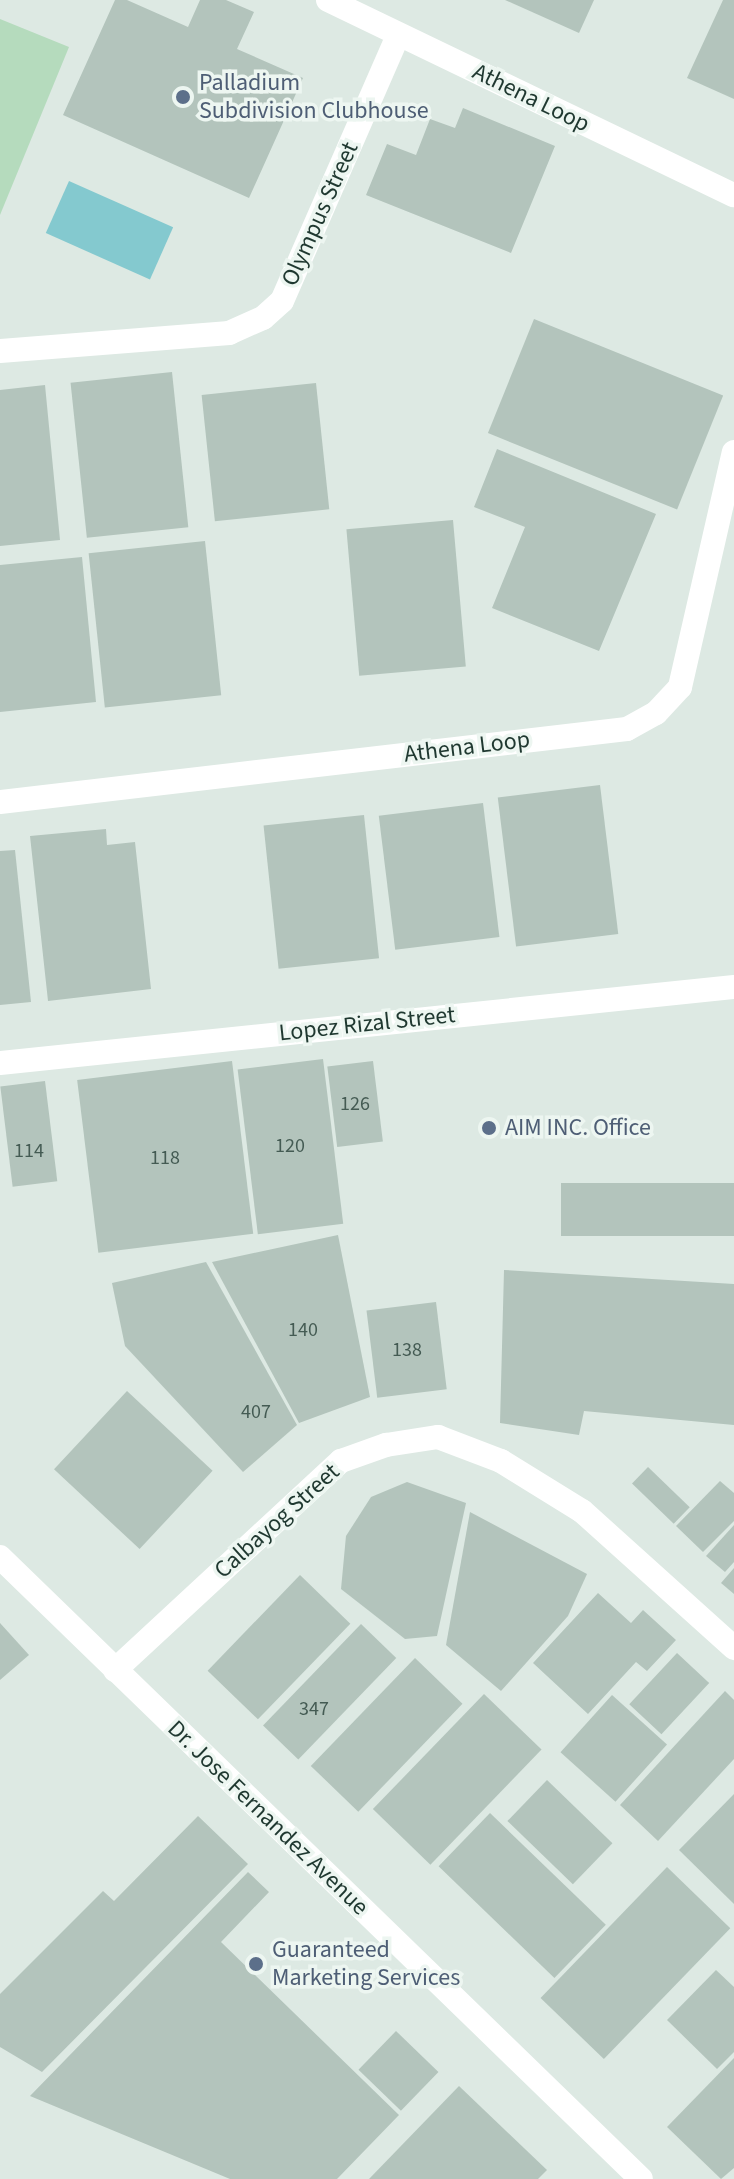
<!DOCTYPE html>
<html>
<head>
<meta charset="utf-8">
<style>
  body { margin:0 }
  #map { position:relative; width:734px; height:2179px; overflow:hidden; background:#dde9e3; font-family:"Source Sans 3",sans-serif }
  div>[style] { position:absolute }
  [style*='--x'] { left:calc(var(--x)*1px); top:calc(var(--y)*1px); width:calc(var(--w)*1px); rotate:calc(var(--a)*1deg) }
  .green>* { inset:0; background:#b5dbbd }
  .water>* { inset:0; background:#84c9cf; transform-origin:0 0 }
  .building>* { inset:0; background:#b3c4bc; transform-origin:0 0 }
  .street>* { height:24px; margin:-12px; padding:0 12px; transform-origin:12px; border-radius:12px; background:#fff }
  .dots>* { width:22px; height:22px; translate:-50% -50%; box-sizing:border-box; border:4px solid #edf6f1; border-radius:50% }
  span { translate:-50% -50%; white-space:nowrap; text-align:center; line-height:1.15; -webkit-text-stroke:7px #edf6f1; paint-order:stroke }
  .number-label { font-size:20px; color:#445b53 }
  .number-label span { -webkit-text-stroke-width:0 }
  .service-label { font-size:24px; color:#4e5e75 }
  .left { translate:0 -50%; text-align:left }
  .street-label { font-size:24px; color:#1f3830 }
</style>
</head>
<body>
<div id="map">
  <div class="green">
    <i style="clip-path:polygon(0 19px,69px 47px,0 215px)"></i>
  </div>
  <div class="water">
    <i style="left:69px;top:181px;width:114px;height:57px;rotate:24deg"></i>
  </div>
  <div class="building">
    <i style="clip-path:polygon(115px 0,127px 0,188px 27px,200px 0,226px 0,254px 12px,237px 49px,303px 78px,249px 198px,63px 115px)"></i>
    <i style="clip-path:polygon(505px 0,594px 0,579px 33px)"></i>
    <i style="clip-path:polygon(723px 0,734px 0,734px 99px,687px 78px)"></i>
    <i style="clip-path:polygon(463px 108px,555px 146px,511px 253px,366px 195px,387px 144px,416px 155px,430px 119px,455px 128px)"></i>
    <i style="left:534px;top:319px;width:204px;height:123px;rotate:22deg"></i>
    <i style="left:172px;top:372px;width:156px;height:102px;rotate:84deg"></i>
    <i style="left:316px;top:383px;width:127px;height:115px;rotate:84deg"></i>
    <i style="clip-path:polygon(45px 385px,60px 540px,0 546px,0 390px)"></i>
    <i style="clip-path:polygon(497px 449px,656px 514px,599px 651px,492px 608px,525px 527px,474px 507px)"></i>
    <i style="left:453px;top:520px;width:147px;height:107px;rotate:85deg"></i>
    <i style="left:205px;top:541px;width:155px;height:117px;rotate:84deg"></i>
    <i style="clip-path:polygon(82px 557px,96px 702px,0 712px,0 565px)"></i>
    <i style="left:600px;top:785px;width:150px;height:103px;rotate:83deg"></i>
    <i style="left:483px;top:803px;width:135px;height:105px;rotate:83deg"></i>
    <i style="left:364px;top:815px;width:144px;height:101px;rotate:84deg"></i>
    <i style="clip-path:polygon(106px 829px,107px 845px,135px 842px,151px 989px,48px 1001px,30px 836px)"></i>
    <i style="clip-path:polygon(15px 850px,31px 1002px,0 1005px,0 851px)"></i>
    <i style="left:323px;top:1059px;width:166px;height:86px;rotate:83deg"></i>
    <i style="left:232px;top:1061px;width:174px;height:156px;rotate:83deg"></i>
    <i style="left:373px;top:1061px;width:81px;height:46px;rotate:83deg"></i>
    <i style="left:45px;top:1081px;width:101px;height:45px;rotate:83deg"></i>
    <i style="left:734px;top:1183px;width:53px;height:173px;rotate:90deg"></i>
    <i style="clip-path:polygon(338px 1235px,370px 1397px,299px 1423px,212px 1262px)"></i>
    <i style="clip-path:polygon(206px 1262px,297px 1425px,243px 1472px,125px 1346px,112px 1283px)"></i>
    <i style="clip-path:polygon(504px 1270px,734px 1284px,734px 1425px,584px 1411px,579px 1435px,500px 1423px)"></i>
    <i style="left:436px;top:1302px;width:88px;height:70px;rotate:83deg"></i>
    <i style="left:127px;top:1391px;width:117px;height:107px;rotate:43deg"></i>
    <i style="left:648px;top:1467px;width:58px;height:23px;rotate:44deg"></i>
    <i style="clip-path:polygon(720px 1481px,734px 1493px,734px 1521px,703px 1552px,676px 1526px)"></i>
    <i style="clip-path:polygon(407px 1482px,466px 1503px,437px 1636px,405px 1639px,341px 1589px,346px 1536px,371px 1497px)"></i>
    <i style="clip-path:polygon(470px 1512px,587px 1574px,568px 1616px,501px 1691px,446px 1645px)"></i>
    <i style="clip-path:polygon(734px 1525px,734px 1562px,725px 1572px,706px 1556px)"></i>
    <i style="clip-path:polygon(734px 1568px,734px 1594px,721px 1583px)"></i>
    <i style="left:300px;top:1575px;width:70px;height:133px;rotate:44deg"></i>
    <i style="clip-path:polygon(598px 1593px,631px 1623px,643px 1610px,676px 1640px,647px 1671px,636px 1662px,588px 1714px,533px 1663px)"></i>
    <i style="clip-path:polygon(0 1623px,29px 1655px,0 1680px)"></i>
    <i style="left:361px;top:1624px;width:49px;height:141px;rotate:44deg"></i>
    <i style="left:677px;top:1653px;width:44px;height:70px;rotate:43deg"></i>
    <i style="left:415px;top:1658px;width:66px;height:150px;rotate:44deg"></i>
    <i style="clip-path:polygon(725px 1691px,734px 1700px,734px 1759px,658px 1841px,620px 1805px)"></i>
    <i style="left:484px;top:1694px;width:80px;height:160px;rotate:44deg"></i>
    <i style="left:612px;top:1695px;width:74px;height:77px;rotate:42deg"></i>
    <i style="left:547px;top:1780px;width:91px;height:57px;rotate:44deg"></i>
    <i style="clip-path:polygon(734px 1794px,734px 1904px,679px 1850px)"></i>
    <i style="left:490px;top:1813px;width:161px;height:74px;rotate:44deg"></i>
    <i style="clip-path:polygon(198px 1816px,248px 1864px,42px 2072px,0 2047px,0 1994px,103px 1891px,114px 1901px)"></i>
    <i style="left:667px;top:1867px;width:88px;height:182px;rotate:44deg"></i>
    <i style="clip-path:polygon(248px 1872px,269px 1892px,221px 1942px,399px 2115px,337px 2179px,230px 2179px,30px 2096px)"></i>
    <i style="clip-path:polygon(716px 1970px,734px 1987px,734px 2052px,717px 2069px,667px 2020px)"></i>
    <i style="left:396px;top:2031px;width:59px;height:54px;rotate:44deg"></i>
    <i style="clip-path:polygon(734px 2058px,734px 2168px,721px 2179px,667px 2127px)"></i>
    <i style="clip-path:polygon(459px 2086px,547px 2170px,538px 2179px,369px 2179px)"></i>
  </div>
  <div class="street">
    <i style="--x:328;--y:0;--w:450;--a:25.7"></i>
    <i style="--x:0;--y:351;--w:230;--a:-4.5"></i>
    <i style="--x:229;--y:333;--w:37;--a:-24"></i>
    <i style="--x:263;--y:318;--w:25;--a:-42"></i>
    <i style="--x:282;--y:301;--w:290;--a:-66.4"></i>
    <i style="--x:0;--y:802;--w:631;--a:-6.64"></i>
    <i style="--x:627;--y:729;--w:33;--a:-29"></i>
    <i style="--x:656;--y:713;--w:35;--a:-47"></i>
    <i style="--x:680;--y:687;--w:241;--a:-77.1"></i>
    <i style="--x:0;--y:1063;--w:738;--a:-5.91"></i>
    <i style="--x:0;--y:1557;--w:893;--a:44.14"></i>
    <i style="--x:115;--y:1670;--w:308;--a:-42.8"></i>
    <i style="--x:341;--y:1461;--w:48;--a:-19.6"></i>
    <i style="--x:386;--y:1445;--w:53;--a:-8.7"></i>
    <i style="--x:438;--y:1437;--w:67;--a:20.9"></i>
    <i style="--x:501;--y:1461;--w:95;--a:31.7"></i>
    <i style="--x:582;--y:1511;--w:205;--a:42"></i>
  </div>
  <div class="dots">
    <i style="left:183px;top:97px;background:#5c6f8a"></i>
    <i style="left:489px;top:1128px;background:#5c6f8a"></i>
    <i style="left:256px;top:1964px;background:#5c6f8a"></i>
  </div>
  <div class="number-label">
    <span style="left:355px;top:1104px">126</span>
    <span style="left:290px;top:1146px">120</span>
    <span style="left:29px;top:1151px">114</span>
    <span style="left:165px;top:1158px">118</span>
    <span style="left:303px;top:1330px">140</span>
    <span style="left:407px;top:1350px">138</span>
    <span style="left:256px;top:1412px">407</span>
    <span style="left:314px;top:1709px">347</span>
  </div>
  <div class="service-label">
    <span class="left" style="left:199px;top:97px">Palladium<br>Subdivision Clubhouse</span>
    <span class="left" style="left:505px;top:1128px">AIM INC. Office</span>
    <span class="left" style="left:272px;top:1964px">Guaranteed<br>Marketing Services</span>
  </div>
  <div class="street-label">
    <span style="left:531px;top:98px;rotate:26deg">Athena Loop</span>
    <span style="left:320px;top:214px;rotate:-66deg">Olympus Street</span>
    <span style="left:467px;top:747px;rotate:-7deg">Athena Loop</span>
    <span style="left:367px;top:1024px;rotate:-6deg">Lopez Rizal Street</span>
    <span style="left:277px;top:1521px;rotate:-42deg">Calbayog Street</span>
    <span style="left:268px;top:1818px;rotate:44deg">Dr. Jose Fernandez Avenue</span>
  </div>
</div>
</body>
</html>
